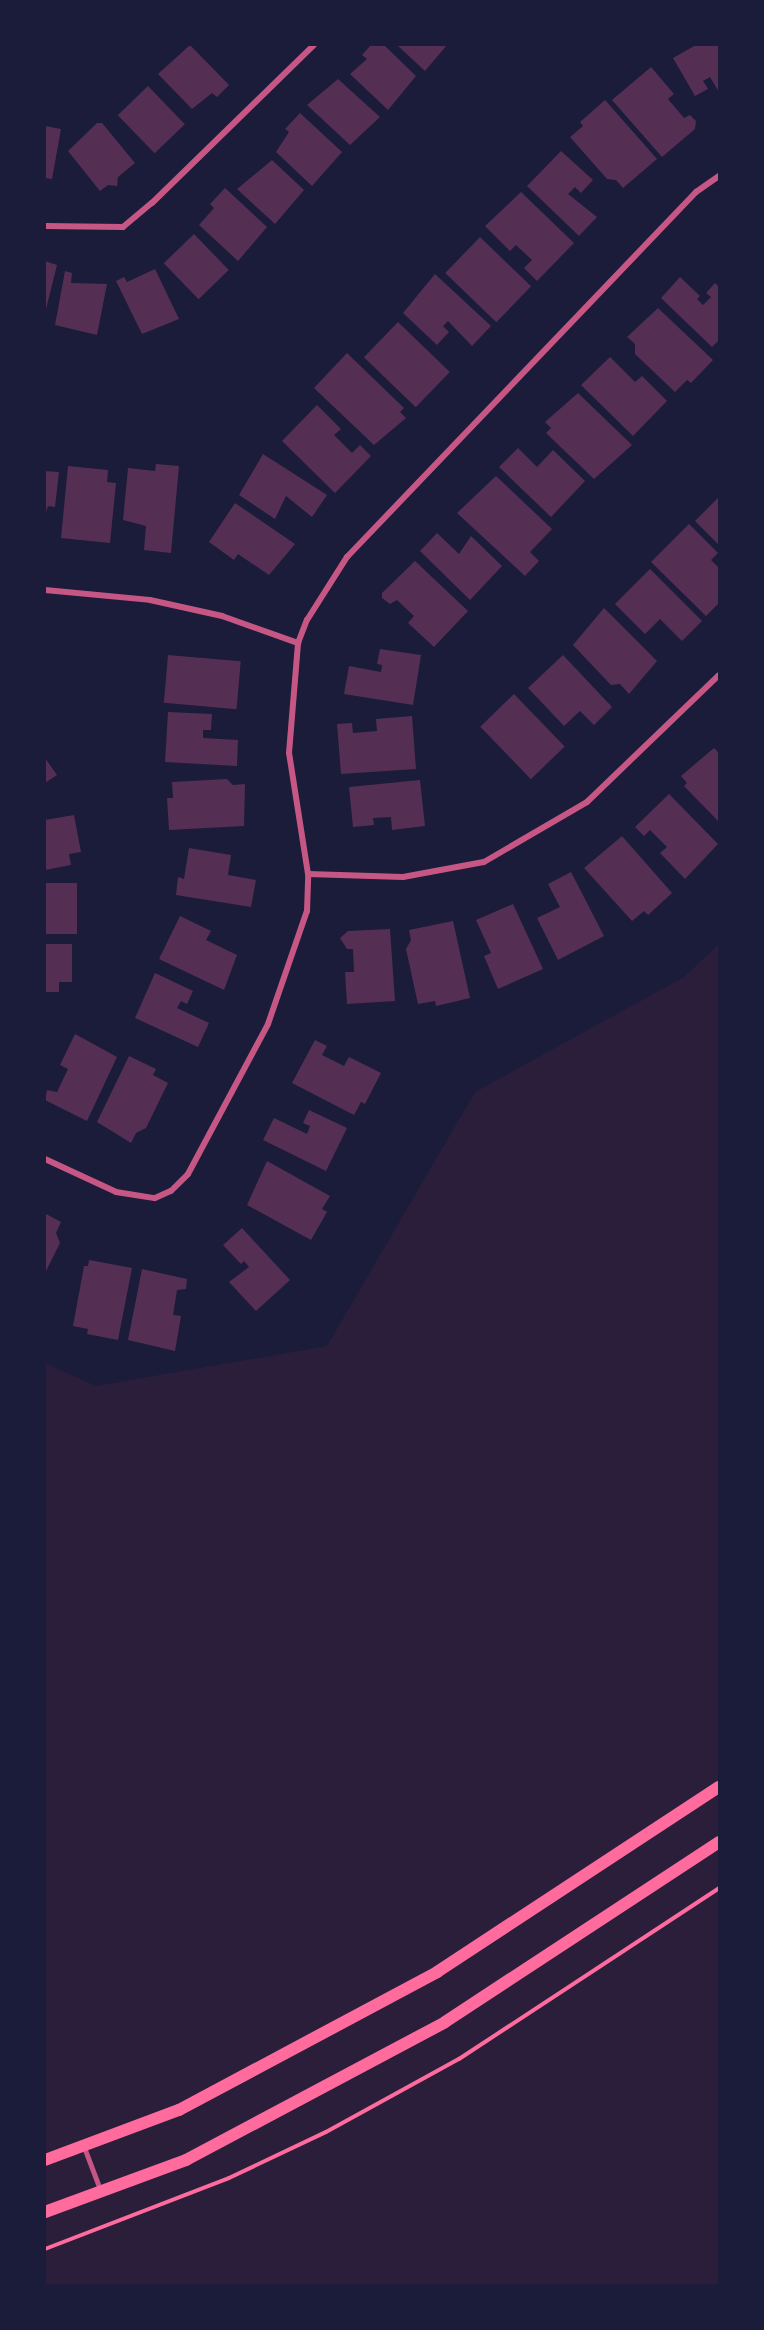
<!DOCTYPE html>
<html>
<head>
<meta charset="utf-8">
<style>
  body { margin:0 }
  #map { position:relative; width:764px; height:2330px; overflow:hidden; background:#1b1b3a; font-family:Bitter,serif }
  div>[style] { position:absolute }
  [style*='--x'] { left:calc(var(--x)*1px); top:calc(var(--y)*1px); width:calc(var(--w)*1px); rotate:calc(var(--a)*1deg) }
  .green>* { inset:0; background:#2a1e3b }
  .building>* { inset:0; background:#542f53; transform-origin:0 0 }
  .path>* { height:4px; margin:-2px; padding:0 2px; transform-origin:2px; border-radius:2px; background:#ff6b9d }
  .service>* { height:4.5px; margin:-2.25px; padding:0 2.25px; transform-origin:2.25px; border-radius:2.25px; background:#c65784 }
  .minor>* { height:6px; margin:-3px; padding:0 3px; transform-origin:3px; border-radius:3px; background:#c65784 }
  .secondary>* { height:12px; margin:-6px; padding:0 6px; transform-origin:6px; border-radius:6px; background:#ff6b9d }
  span { translate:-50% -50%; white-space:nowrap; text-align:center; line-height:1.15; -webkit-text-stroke:6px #1b1b3a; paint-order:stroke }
  .frame { position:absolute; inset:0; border:46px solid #1b1b3a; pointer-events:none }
</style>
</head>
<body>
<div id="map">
  <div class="green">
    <i style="clip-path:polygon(719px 944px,719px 2285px,45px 2285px,45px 1363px,96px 1386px,327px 1346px,475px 1092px,684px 977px)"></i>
  </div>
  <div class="building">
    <i style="clip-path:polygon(190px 45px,229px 85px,217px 97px,212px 93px,192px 109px,158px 74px)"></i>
    <i style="clip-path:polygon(371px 45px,384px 45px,416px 76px,388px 110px,350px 74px,367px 59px,362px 55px)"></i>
    <i style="clip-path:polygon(397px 45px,447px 45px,425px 71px)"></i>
    <i style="clip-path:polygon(696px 45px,719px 46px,719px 92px,710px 77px,703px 81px,708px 89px,695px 96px,673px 58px)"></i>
    <i style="clip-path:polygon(651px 67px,674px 94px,668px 99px,684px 118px,690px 115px,696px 121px,695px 129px,662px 157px,612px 100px)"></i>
    <i style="clip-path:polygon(338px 79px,380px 117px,350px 145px,307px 105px)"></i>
    <i style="left:148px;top:86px;width:53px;height:42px;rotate:46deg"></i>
    <i style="clip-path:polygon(605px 100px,657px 159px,623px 188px,616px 180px,607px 179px,570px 137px,583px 126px,580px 122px)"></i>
    <i style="clip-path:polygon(300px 113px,342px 152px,312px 186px,276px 152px,289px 132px,285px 129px)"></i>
    <i style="clip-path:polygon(97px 123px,102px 123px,135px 163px,118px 177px,117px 186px,108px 185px,100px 191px,68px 151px)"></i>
    <i style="clip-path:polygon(45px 126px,61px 129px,52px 179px,45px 178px)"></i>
    <i style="clip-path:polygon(561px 151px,593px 180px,581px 193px,575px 187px,568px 194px,597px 217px,579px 236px,527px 186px)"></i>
    <i style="clip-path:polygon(272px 160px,304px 190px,275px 224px,237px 189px)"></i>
    <i style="clip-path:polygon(225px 188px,267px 227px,238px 261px,199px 225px,214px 208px,210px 204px)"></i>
    <i style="clip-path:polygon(521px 192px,574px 243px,537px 281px,524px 268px,532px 260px,516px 245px,510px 251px,485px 226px)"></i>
    <i style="left:194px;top:234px;width:50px;height:42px;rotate:46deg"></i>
    <i style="left:480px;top:237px;width:71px;height:50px;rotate:44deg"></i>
    <i style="clip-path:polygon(45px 261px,57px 265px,46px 309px,45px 309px)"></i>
    <i style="clip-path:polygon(155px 269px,179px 319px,142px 334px,116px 281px,124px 277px,127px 282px)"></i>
    <i style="clip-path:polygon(65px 271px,72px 273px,71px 283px,107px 284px,97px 335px,55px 325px)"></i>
    <i style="clip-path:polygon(435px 274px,491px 326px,472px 346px,448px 321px,443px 326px,449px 332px,437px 345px,403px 313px)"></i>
    <i style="clip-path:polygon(680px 277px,700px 296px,697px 299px,703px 305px,711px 297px,706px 293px,715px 283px,719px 287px,719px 340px,712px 347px,661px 298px)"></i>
    <i style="clip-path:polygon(658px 308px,713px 360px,691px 383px,687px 380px,675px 392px,635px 354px,635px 344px,627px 337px)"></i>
    <i style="left:398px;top:322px;width:72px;height:49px;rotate:44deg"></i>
    <i style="clip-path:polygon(347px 353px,404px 408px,400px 412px,406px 418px,374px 445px,314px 388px)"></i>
    <i style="clip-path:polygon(610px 357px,635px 382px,642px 376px,667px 401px,633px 436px,581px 385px)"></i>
    <i style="clip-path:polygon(578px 393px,632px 445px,594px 479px,546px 433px,551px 428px,545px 422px)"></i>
    <i style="clip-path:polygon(317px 405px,341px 429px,334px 435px,352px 453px,360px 445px,371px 456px,335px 493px,282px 441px)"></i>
    <i style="clip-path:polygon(518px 448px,537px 467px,553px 450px,585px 481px,551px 517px,499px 467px)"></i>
    <i style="clip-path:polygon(263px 454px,327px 495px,312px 517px,286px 496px,275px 519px,239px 495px)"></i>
    <i style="clip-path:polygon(156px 464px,179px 466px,171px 553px,144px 550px,146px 526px,123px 520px,128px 468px,155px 471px)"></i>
    <i style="clip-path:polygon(68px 466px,108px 470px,107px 482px,116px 483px,110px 543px,61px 538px)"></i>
    <i style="clip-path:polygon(45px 471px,59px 472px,55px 507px,48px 506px,45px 515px)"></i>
    <i style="clip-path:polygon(496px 476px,552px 529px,530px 552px,539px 561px,525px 576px,457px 513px)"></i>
    <i style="clip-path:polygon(719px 497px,719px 545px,695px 521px)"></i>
    <i style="clip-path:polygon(235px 503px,295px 544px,269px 575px,238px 554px,234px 560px,209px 542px)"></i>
    <i style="clip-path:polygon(689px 524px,718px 553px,711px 560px,719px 568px,719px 603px,706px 616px,651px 562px)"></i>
    <i style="clip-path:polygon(437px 533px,459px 554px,471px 536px,502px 566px,470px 600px,420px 551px)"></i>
    <i style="clip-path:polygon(415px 561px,468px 611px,434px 647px,408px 623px,414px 616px,397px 600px,390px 604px,382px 598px,382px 593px)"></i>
    <i style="clip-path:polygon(650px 569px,702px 621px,682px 641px,660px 619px,645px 634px,615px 604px)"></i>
    <i style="clip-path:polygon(604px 608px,657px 661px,629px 694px,620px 684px,611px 685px,573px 645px)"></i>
    <i style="clip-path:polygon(380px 649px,421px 655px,413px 705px,344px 694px,349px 666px,381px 672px,382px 665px,377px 664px)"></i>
    <i style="left:168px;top:655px;width:73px;height:48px;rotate:5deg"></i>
    <i style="clip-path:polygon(563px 655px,612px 707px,594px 725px,580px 711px,564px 726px,528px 688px)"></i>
    <i style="left:514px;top:694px;width:73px;height:47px;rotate:46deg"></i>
    <i style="clip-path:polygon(168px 712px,212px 714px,211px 730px,203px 730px,203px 738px,238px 740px,237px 766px,165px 762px)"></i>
    <i style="clip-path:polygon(412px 716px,416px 769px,341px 774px,337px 724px,352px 723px,353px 733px,377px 731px,376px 719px)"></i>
    <i style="clip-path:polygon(714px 748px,719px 753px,719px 822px,684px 786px,687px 783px,681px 776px)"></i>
    <i style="clip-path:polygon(45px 758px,57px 775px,45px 783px)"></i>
    <i style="clip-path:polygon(227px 779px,233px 785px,245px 784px,244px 826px,169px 830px,167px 798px,173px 798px,172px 782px)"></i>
    <i style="clip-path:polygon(420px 780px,425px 826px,392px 830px,391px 817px,373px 818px,374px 825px,353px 827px,349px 787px)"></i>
    <i style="clip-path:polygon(669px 794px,718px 844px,685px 879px,660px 853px,667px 847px,650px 830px,644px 836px,635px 827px)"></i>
    <i style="clip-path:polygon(74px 815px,81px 852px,69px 854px,71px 865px,45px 870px,45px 820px)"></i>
    <i style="clip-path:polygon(622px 836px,672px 893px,648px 915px,644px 911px,632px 921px,584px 868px)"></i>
    <i style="clip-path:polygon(189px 848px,231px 855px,228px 875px,256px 880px,251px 907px,176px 895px,178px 877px,184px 879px)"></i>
    <i style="clip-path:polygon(571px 872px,604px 936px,558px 960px,537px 918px,560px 907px,548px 884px)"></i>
    <i style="left:45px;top:883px;width:32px;height:51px"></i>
    <i style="clip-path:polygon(513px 904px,543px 969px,498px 989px,484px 956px,491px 953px,476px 920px)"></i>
    <i style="clip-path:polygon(180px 916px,211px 931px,206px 940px,237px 955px,224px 990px,159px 959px)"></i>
    <i style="clip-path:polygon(453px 921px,470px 998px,436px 1006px,435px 1001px,418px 1004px,406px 949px,411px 940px,409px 930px)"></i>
    <i style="clip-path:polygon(390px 929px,395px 1001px,347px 1004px,345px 972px,354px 972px,353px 949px,347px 949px,340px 938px,348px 931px)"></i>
    <i style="clip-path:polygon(45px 944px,72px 944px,72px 982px,59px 982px,59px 992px,45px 992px)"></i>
    <i style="clip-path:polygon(155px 973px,193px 991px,187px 1004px,181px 1001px,177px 1008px,209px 1023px,198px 1047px,135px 1018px)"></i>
    <i style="clip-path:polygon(75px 1034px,117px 1057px,87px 1121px,45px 1100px,47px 1090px,57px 1092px,68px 1069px,60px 1065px)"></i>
    <i style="clip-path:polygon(315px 1040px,327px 1046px,322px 1055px,344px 1066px,349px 1057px,381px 1073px,365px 1104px,361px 1102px,354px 1115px,292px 1083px)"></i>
    <i style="clip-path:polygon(129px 1056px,156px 1069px,153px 1075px,168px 1083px,146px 1128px,136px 1133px,131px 1143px,97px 1122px)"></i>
    <i style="clip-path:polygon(309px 1110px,347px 1128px,326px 1171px,263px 1140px,274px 1118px,307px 1134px,310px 1126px,303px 1123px)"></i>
    <i style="clip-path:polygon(267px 1161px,330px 1196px,322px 1209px,327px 1212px,311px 1240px,247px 1205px)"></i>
    <i style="clip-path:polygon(46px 1214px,61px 1222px,56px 1233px,60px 1243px,45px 1273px)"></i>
    <i style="clip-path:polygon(242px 1228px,290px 1280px,256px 1311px,229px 1282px,249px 1267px,244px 1261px,241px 1264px,223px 1245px)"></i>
    <i style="clip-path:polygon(89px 1260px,132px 1268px,118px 1340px,87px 1334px,88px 1329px,73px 1326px,84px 1266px,88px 1266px)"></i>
    <i style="clip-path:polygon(142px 1269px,187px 1279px,186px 1289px,177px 1290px,173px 1315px,181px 1316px,175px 1351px,128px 1340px)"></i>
  </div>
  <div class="path">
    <i style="--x:45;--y:2249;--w:197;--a:-21.1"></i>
    <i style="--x:229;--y:2178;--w:107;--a:-25.4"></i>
    <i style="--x:326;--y:2132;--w:152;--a:-28.8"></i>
    <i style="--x:459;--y:2059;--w:311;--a:-33.3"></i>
  </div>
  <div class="service">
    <i style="--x:84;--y:2146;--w:48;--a:69.3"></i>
  </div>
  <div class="minor">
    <i style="--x:45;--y:226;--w:78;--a:0.7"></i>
    <i style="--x:123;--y:227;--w:38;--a:-40"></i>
    <i style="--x:152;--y:203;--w:226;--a:-44.3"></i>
    <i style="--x:45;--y:590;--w:105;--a:5.4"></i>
    <i style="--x:150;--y:600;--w:74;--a:12.5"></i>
    <i style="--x:222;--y:616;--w:81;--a:19.6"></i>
    <i style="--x:308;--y:874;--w:95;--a:1.8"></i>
    <i style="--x:403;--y:877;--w:82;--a:-10.5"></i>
    <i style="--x:484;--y:862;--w:119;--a:-30.2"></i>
    <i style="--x:587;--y:802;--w:183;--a:-43.9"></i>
    <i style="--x:45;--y:1159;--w:78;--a:24.9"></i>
    <i style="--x:116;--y:1192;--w:39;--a:9"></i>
    <i style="--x:155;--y:1198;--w:17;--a:-24"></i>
    <i style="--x:171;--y:1191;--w:24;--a:-45"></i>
    <i style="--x:188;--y:1174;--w:170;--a:-61.9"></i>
    <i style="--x:268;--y:1024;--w:120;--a:-71"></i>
    <i style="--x:307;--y:911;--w:37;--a:-88"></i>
    <i style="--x:308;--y:874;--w:122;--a:-98.9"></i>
    <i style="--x:289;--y:753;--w:110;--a:-85.3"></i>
    <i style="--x:298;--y:643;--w:25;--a:-69"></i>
    <i style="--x:307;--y:620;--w:75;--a:-57.6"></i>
    <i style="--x:347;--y:557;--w:505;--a:-46.28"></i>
    <i style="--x:696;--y:192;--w:28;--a:-35"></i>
  </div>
  <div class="secondary">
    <i style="--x:45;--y:2160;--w:143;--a:-20.5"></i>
    <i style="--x:179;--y:2110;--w:293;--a:-28.1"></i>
    <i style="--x:437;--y:1972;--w:337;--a:-33.3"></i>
    <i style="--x:45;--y:2212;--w:150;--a:-20.2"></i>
    <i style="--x:186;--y:2160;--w:293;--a:-28"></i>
    <i style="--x:445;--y:2022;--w:328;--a:-33.3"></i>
  </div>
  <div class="frame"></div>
</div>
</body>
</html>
